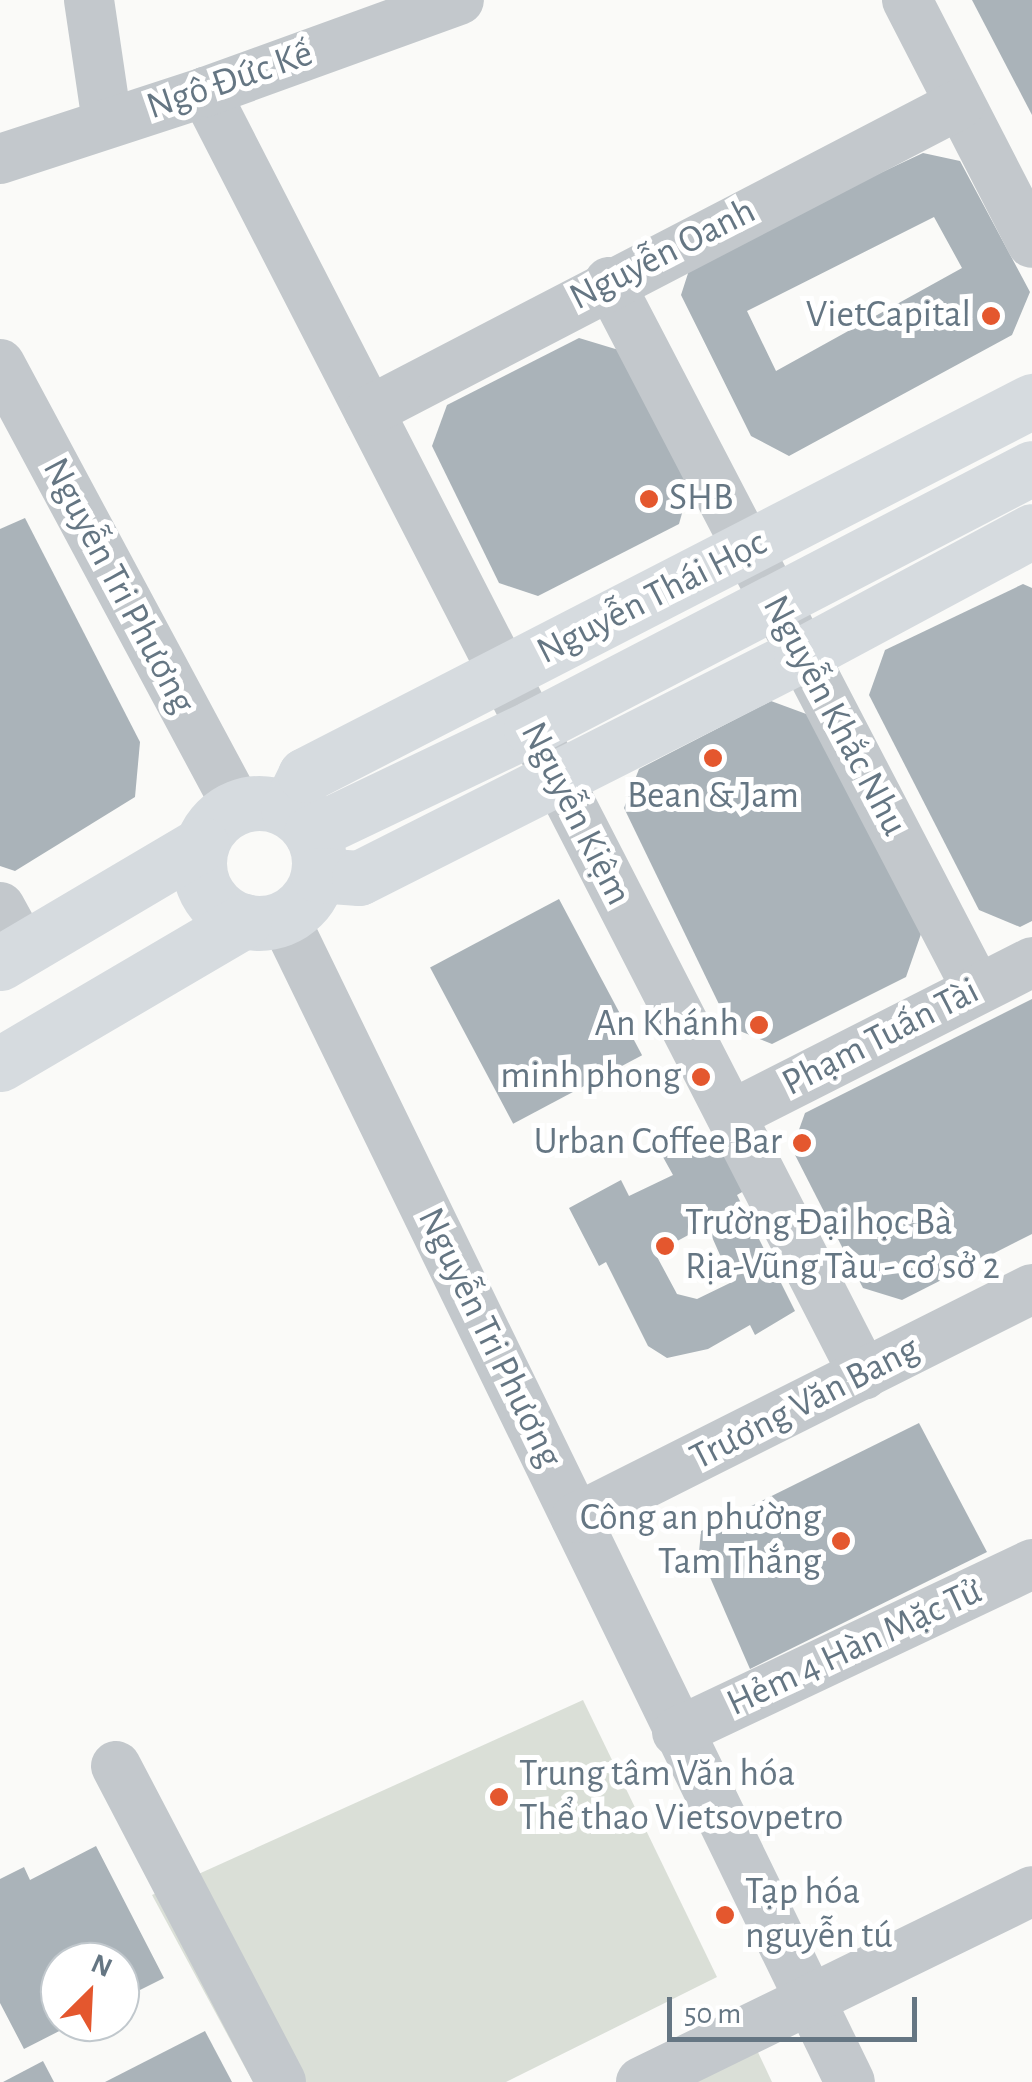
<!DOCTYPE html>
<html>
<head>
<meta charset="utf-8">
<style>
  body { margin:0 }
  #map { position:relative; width:1032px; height:2082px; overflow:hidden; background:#fafaf8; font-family:"Alegreya Sans",sans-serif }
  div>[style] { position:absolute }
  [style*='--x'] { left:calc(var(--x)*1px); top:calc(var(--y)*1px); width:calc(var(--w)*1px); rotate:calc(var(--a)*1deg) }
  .green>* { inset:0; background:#dadfd7 }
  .building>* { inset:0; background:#aab3b9; transform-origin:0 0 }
  .minor>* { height:50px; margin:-25px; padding:0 25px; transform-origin:25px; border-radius:25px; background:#c3c8cc }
  .major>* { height:55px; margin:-27.5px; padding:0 27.5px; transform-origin:27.5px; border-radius:27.5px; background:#d6dbdf }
  .major>.ring { margin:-27.5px; padding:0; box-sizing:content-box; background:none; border:55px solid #d6dbdf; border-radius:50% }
  .dots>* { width:28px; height:28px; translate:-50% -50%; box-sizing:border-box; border:5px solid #fff; border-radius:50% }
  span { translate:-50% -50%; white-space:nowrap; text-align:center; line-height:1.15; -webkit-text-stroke:10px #fff; paint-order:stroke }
  .street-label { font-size:38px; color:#657683 }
  .poi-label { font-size:38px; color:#657683 }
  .right { translate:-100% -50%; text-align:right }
  .left { translate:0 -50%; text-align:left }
  .north { position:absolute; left:40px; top:1942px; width:100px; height:100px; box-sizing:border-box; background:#fff; border:2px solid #c1c8cd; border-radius:50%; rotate:24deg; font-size:28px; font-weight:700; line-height:40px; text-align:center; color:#657683 }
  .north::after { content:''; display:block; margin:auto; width:35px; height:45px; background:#e4572e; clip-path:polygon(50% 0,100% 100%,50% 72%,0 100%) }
  .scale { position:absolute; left:667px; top:1997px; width:250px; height:45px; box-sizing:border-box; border:5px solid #657683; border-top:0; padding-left:12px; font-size:30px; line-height:35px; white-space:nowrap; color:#657683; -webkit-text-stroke:8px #fff; paint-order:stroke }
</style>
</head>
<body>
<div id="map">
  <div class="green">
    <i style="clip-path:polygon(583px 1700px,717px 1977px,506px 2082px,253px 2082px,152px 1895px)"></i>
    <i style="clip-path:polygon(755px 2046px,772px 2082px,684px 2082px)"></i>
  </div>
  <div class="building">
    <i style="clip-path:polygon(972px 0,1032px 0,1032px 115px)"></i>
    <i style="clip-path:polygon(evenodd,923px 153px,960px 161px,1030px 292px,1012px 335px,789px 456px,751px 436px,681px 295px,692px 261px,923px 153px,934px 217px,962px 268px,776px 371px,747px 311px,934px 217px)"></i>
    <i style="clip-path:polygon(579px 338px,622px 351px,691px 481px,679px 524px,538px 596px,499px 583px,432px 446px,447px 405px)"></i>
    <i style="clip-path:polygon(25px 518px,140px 742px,135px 797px,15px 871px,0 866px,0 529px)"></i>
    <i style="clip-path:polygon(1023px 584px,1032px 588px,1032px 921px,1020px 927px,979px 910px,869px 695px,885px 650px)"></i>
    <i style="clip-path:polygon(771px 701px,809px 715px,921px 934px,906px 977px,772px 1044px,730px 1027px,624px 808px,639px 769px)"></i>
    <i style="left:559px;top:899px;width:177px;height:146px;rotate:62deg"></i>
    <i style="clip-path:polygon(1032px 999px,1032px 1234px,902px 1300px,863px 1288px,792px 1149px,805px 1113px)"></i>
    <i style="clip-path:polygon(evenodd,719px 1130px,749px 1188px,737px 1195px,795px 1311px,755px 1335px,750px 1325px,708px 1349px,667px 1358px,648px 1346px,606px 1262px,599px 1266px,569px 1208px,621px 1180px,629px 1196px,673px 1175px,663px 1157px,719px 1130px,704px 1219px,732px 1282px,697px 1299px,677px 1294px,655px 1253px,694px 1232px,690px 1226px,704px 1219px)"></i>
    <i style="clip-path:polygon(919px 1423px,987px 1552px,750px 1669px,699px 1552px,701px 1531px)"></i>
    <i style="clip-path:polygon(96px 1846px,164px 1978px,120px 2000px,120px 1962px,60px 1962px,60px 2022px,77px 2022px,24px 2049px,0 2003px,0 1879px,24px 1867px,30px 1880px)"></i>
    <i style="clip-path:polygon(205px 2031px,232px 2082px,105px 2082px)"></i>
    <i style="clip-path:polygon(43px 2061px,54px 2082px,3px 2082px)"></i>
  </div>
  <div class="minor">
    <i style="--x:89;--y:0;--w:123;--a:81.6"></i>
    <i style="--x:907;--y:0;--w:273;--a:62.8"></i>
    <i style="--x:205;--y:92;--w:1442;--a:62.81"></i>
    <i style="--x:0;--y:159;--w:216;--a:-18.1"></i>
    <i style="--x:205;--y:92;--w:270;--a:-19.9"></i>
    <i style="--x:609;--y:282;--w:797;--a:62.5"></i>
    <i style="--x:0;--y:364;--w:502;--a:61.8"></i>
    <i style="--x:369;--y:411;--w:666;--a:-27.45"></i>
    <i style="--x:0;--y:907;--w:48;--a:61.3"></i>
    <i style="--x:284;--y:918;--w:1294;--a:64.07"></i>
    <i style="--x:731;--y:1115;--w:338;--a:-26.9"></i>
    <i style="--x:576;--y:1518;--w:510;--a:-26.67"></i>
    <i style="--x:677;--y:1732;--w:393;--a:-25.3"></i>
    <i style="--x:116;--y:1766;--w:356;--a:62.4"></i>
    <i style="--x:641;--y:2082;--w:435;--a:-26"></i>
  </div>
  <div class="major">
    <i class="ring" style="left:199px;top:803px;width:65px;height:65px"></i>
    <i style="--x:288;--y:810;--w:39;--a:-64"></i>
    <i style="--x:305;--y:775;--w:818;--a:-27.22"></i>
    <i style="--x:311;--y:833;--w:244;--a:-25.5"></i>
    <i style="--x:531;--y:728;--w:564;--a:-27.43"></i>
    <i style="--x:318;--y:875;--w:41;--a:4.2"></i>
    <i style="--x:359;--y:878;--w:495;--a:-26.8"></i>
    <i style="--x:801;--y:655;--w:262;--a:-28.2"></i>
    <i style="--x:0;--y:963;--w:234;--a:-30.6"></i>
    <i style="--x:0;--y:1064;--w:283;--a:-30.4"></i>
  </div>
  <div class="dots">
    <i style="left:991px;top:316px;background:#e4572e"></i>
    <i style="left:649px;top:499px;background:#e4572e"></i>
    <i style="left:713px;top:758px;background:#e4572e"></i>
    <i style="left:759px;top:1025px;background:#e4572e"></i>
    <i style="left:701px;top:1077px;background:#e4572e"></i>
    <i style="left:802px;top:1143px;background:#e4572e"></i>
    <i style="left:665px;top:1246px;background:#e4572e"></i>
    <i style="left:841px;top:1541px;background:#e4572e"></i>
    <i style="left:499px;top:1797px;background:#e4572e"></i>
    <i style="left:725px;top:1915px;background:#e4572e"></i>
  </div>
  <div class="street-label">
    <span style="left:230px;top:81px;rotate:-19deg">Ngô Đức Kế</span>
    <span style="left:663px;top:255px;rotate:-27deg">Nguyễn Oanh</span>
    <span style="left:118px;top:586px;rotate:62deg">Nguyễn Tri Phương</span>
    <span style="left:652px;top:598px;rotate:-27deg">Nguyễn Thái Học</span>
    <span style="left:834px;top:716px;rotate:62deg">Nguyễn Khắc Nhu</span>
    <span style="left:575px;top:814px;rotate:63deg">Nguyễn Kiệm</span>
    <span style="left:881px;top:1038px;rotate:-27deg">Phạm Tuấn Tài</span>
    <span style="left:489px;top:1338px;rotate:64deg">Nguyễn Tri Phương</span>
    <span style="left:805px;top:1404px;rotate:-27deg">Trương Văn Bang</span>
    <span style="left:855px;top:1648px;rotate:-25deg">Hẻm 4 Hàn Mặc Tử</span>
  </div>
  <div class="poi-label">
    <span class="right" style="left:971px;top:316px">VietCapital</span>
    <span class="left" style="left:669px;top:499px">SHB</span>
    <span style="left:713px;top:797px">Bean &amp; Jam</span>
    <span class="right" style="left:739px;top:1025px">An Khánh</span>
    <span class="right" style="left:681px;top:1077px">minh phong</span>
    <span class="right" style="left:782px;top:1143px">Urban Coffee Bar</span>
    <span class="left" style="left:685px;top:1246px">Trường Đại học Bà<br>Rịa-Vũng Tàu - cơ sở 2</span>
    <span class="right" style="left:821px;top:1541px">Công an phường<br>Tam Thắng</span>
    <span class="left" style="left:519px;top:1797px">Trung tâm Văn hóa<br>Thể thao Vietsovpetro</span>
    <span class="left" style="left:745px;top:1915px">Tạp hóa<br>nguyễn tú</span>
  </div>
  <div class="north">N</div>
  <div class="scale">50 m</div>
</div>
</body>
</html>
